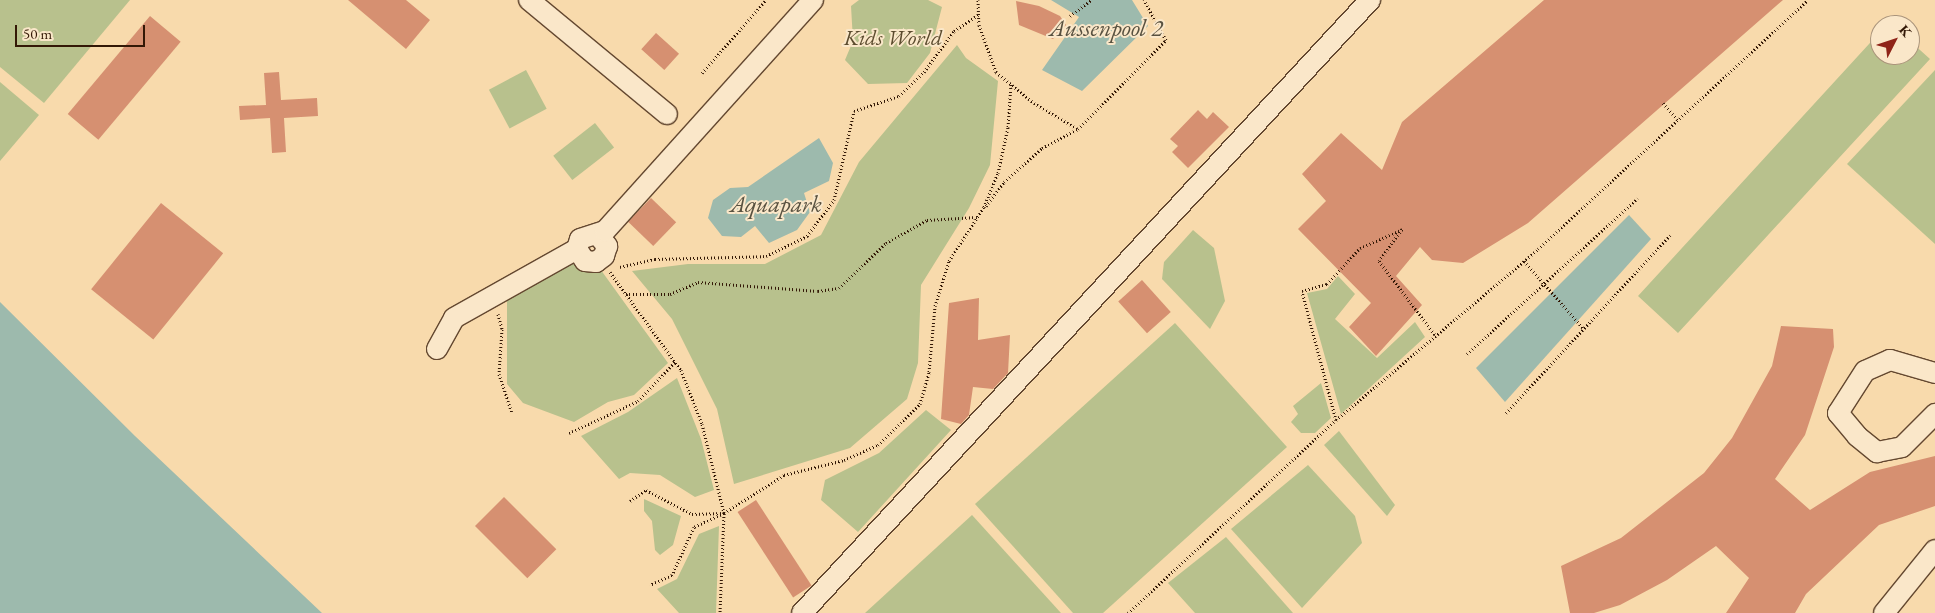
<!DOCTYPE html>
<html>
<head>
<meta charset="utf-8">
<style>
  body { margin:0 }
  #map { position:relative; width:1935px; height:613px; overflow:hidden; background:#f8daac; font-family:"EB Garamond",serif }
  div>[style] { position:absolute }
  [style*='--x'] { left:calc(var(--x)*1px); top:calc(var(--y)*1px); width:calc(var(--w)*1px); rotate:calc(var(--a)*1deg) }
  .green>* { inset:0; background:#b8c18d; transform-origin:0 0 }
  .water>* { inset:0; background:#9dbaad }
  .building>* { inset:0; background:#d69071; transform-origin:0 0 }
  .path>* { height:3px; margin-top:-1.5px; transform-origin:0; background:repeating-linear-gradient(90deg,#331806 0 1px,transparent 0 3.5px) }
  .roads { filter:drop-shadow(1px 0 #644830) drop-shadow(-1px 0 #644830) drop-shadow(0 1px #644830) drop-shadow(0 -1px #644830) }
  .minor>* { height:20px; margin:-10px; padding:0 10px; transform-origin:10px; border-radius:10px; background:#fae7c9 }
  span { translate:-50% -50%; white-space:nowrap; text-align:center; line-height:1.15; -webkit-text-stroke:4px #fae7c9; paint-order:stroke }
  .park-label { font-size:22px; color:#5b4b2e; font-style:italic }
  .water-label { font-size:24px; color:#585140; font-style:italic }
  .north { position:absolute; left:1870px; top:15px; width:50px; height:50px; box-sizing:border-box; background:#fae7c9; border:1px solid #aa947b; border-radius:50%; rotate:49deg; font-size:14px; font-weight:700; line-height:20px; text-align:center; color:#331806 }
  .north::after { content:''; display:block; margin:auto; width:18px; height:22px; background:#8f2418; clip-path:polygon(50% 0,100% 100%,50% 72%,0 100%) }
  .scale { position:absolute; left:15px; top:25px; width:130px; height:22px; box-sizing:border-box; border:2px solid #331806; border-top:0; padding-left:6px; font-size:15px; line-height:18px; white-space:nowrap; color:#331806; -webkit-text-stroke:4px #fae7c9; paint-order:stroke }
</style>
</head>
<body>
<div id="map">
  <div class="green">
    <i style="clip-path:polygon(0 0,130px 0,44px 103px,0 67px)"></i>
    <i style="clip-path:polygon(859px 0,928px 0,942px 7px,930px 53px,907px 83px,868px 84px,845px 60px,853px 41px,851px 6px)"></i>
    <i style="clip-path:polygon(1880px 32px,1880px 55px,1910px 55px,1910px 41px,1930px 59px,1678px 333px,1638px 296px)"></i>
    <i style="clip-path:polygon(957px 45px,966px 58px,998px 81px,990px 165px,969px 208px,921px 285px,918px 363px,907px 399px,850px 448px,734px 484px,717px 409px,672px 319px,632px 271px,688px 264px,765px 264px,821px 235px,859px 162px)"></i>
    <i style="left:526px;top:70px;width:44px;height:42px;rotate:62deg"></i>
    <i style="clip-path:polygon(1935px 70px,1935px 244px,1847px 164px)"></i>
    <i style="clip-path:polygon(0 82px,39px 115px,0 161px)"></i>
    <i style="left:595px;top:123px;width:31px;height:53px;rotate:52deg"></i>
    <i style="clip-path:polygon(1193px 230px,1214px 248px,1225px 301px,1210px 329px,1162px 279px,1164px 262px)"></i>
    <i style="clip-path:polygon(571px 261px,598px 266px,668px 363px,634px 395px,608px 402px,574px 422px,523px 403px,507px 384px,507px 293px)"></i>
    <i style="clip-path:polygon(1338px 276px,1355px 294px,1335px 319px,1377px 358px,1415px 322px,1425px 337px,1341px 414px,1307px 293px,1327px 289px)"></i>
    <i style="clip-path:polygon(1175px 323px,1287px 447px,1103px 613px,1073px 613px,975px 504px)"></i>
    <i style="clip-path:polygon(677px 378px,701px 439px,714px 490px,695px 497px,660px 475px,630px 473px,619px 479px,581px 436px,628px 412px)"></i>
    <i style="clip-path:polygon(1321px 383px,1331px 418px,1315px 433px,1301px 433px,1291px 422px,1298px 414px,1293px 406px)"></i>
    <i style="clip-path:polygon(926px 410px,951px 430px,858px 532px,821px 500px,825px 480px,879px 453px)"></i>
    <i style="clip-path:polygon(1339px 431px,1395px 505px,1387px 516px,1324px 445px)"></i>
    <i style="clip-path:polygon(1308px 465px,1355px 516px,1362px 543px,1302px 608px,1231px 529px)"></i>
    <i style="clip-path:polygon(644px 499px,681px 516px,673px 545px,660px 555px,655px 550px,652px 521px,644px 511px)"></i>
    <i style="clip-path:polygon(972px 515px,1061px 613px,865px 613px)"></i>
    <i style="clip-path:polygon(719px 526px,716px 613px,679px 613px,657px 589px,677px 579px,699px 534px)"></i>
    <i style="clip-path:polygon(1226px 537px,1293px 613px,1195px 613px,1168px 583px)"></i>
  </div>
  <div class="water">
    <i style="clip-path:polygon(1051px 0,1132px 0,1148px 26px,1082px 91px,1042px 70px,1079px 17px)"></i>
    <i style="clip-path:polygon(819px 138px,833px 163px,829px 181px,804px 193px,810px 212px,797px 230px,769px 243px,755px 226px,741px 237px,722px 236px,708px 218px,713px 200px,730px 188px,748px 187px)"></i>
    <i style="clip-path:polygon(1629px 215px,1651px 239px,1505px 402px,1476px 368px)"></i>
    <i style="clip-path:polygon(0 302px,135px 436px,322px 613px,0 613px)"></i>
  </div>
  <div class="building">
    <i style="clip-path:polygon(348px 0,406px 0,430px 20px,406px 49px)"></i>
    <i style="clip-path:polygon(1544px 0,1783px 0,1528px 223px,1463px 263px,1432px 260px,1420px 247px,1396px 276px,1422px 305px,1376px 356px,1349px 327px,1371px 303px,1298px 229px,1326px 201px,1302px 174px,1341px 133px,1382px 170px,1402px 122px)"></i>
    <i style="clip-path:polygon(1016px 1px,1039px 6px,1060px 16px,1066px 25px,1053px 39px,1019px 25px)"></i>
    <i style="left:150px;top:16px;width:40px;height:128px;rotate:40deg"></i>
    <i style="left:656px;top:33px;width:31px;height:22px;rotate:42deg"></i>
    <i style="clip-path:polygon(279px 72px,281px 100px,317px 98px,318px 116px,284px 118px,286px 152px,272px 153px,270px 118px,240px 120px,239px 106px,266px 105px,264px 73px)"></i>
    <i style="clip-path:polygon(1198px 110px,1207px 119px,1213px 112px,1229px 127px,1188px 168px,1172px 152px,1178px 146px,1170px 139px)"></i>
    <i style="left:651px;top:198px;width:35px;height:33px;rotate:44deg"></i>
    <i style="left:161px;top:203px;width:80px;height:111px;rotate:39deg"></i>
    <i style="left:1142px;top:280px;width:43px;height:32px;rotate:48deg"></i>
    <i style="clip-path:polygon(979px 298px,978px 340px,1010px 335px,1008px 373px,993px 389px,973px 387px,969px 415px,961px 424px,941px 419px,949px 303px)"></i>
    <i style="clip-path:polygon(1781px 326px,1833px 329px,1834px 347px,1805px 435px,1775px 479px,1810px 510px,1870px 472px,1935px 456px,1935px 506px,1879px 525px,1806px 594px,1795px 613px,1726px 613px,1749px 578px,1716px 546px,1667px 580px,1620px 605px,1594px 613px,1570px 613px,1561px 566px,1621px 538px,1704px 473px,1732px 438px,1772px 366px)"></i>
    <i style="left:504px;top:497px;width:74px;height:41px;rotate:45deg"></i>
    <i style="left:756px;top:500px;width:102px;height:22px;rotate:57deg"></i>
  </div>
  <div class="path">
    <i style="--x:978;--y:0;--w:25;--a:88"></i>
    <i style="--x:979;--y:25;--w:50;--a:70.1"></i>
    <i style="--x:996;--y:72;--w:49;--a:39.2"></i>
    <i style="--x:1034;--y:103;--w:51;--a:30.6"></i>
    <i style="--x:1078;--y:129;--w:125;--a:-45.3"></i>
    <i style="--x:1166;--y:40;--w:46;--a:-118.8"></i>
    <i style="--x:1070;--y:16;--w:26;--a:-37"></i>
    <i style="--x:702;--y:73;--w:97;--a:-48.8"></i>
    <i style="--x:1663;--y:103;--w:23;--a:49"></i>
    <i style="--x:986;--y:206;--w:30;--a:-53"></i>
    <i style="--x:1004;--y:182;--w:51;--a:-41.8"></i>
    <i style="--x:1042;--y:148;--w:41;--a:-27.8"></i>
    <i style="--x:1402;--y:229;--w:39;--a:126"></i>
    <i style="--x:1379;--y:261;--w:94;--a:52.8"></i>
    <i style="--x:1524;--y:261;--w:89;--a:48.6"></i>
    <i style="--x:620;--y:267;--w:36;--a:-13"></i>
    <i style="--x:655;--y:259;--w:111;--a:-1.5"></i>
    <i style="--x:766;--y:256;--w:46;--a:-26"></i>
    <i style="--x:807;--y:236;--w:45;--a:-53.1"></i>
    <i style="--x:834;--y:200;--w:91;--a:-77.3"></i>
    <i style="--x:854;--y:111;--w:47;--a:-18.4"></i>
    <i style="--x:899;--y:96;--w:35;--a:-44"></i>
    <i style="--x:924;--y:72;--w:51;--a:-53.8"></i>
    <i style="--x:954;--y:31;--w:30;--a:-34"></i>
    <i style="--x:610;--y:272;--w:121;--a:54.1"></i>
    <i style="--x:681;--y:370;--w:58;--a:68.7"></i>
    <i style="--x:702;--y:424;--w:92;--a:76.1"></i>
    <i style="--x:724;--y:513;--w:100;--a:92.3"></i>
    <i style="--x:626;--y:294;--w:44;--a:0"></i>
    <i style="--x:670;--y:294;--w:30;--a:-23"></i>
    <i style="--x:698;--y:282;--w:120;--a:4.3"></i>
    <i style="--x:818;--y:291;--w:21;--a:-8"></i>
    <i style="--x:839;--y:288;--w:65;--a:-43.8"></i>
    <i style="--x:886;--y:243;--w:47;--a:-29.3"></i>
    <i style="--x:927;--y:220;--w:50;--a:-3.4"></i>
    <i style="--x:498;--y:314;--w:16;--a:75"></i>
    <i style="--x:502;--y:329;--w:45;--a:93.8"></i>
    <i style="--x:499;--y:374;--w:41;--a:71.6"></i>
    <i style="--x:1467;--y:354;--w:231;--a:-42.4"></i>
    <i style="--x:1506;--y:413;--w:242;--a:-47.3"></i>
    <i style="--x:1336;--y:420;--w:265;--a:-40.2"></i>
    <i style="--x:1538;--y:249;--w:367;--a:-42.7"></i>
    <i style="--x:569;--y:433;--w:76;--a:-24.9"></i>
    <i style="--x:638;--y:401;--w:54;--a:-46.5"></i>
    <i style="--x:630;--y:501;--w:19;--a:-35"></i>
    <i style="--x:646;--y:490;--w:52;--a:27.6"></i>
    <i style="--x:692;--y:514;--w:32;--a:-2"></i>
    <i style="--x:724;--y:513;--w:33;--a:155"></i>
    <i style="--x:694;--y:527;--w:53;--a:114.6"></i>
    <i style="--x:672;--y:575;--w:24;--a:156"></i>
    <i style="--x:724;--y:513;--w:71;--a:-32.3"></i>
    <i style="--x:784;--y:475;--w:62;--a:-14"></i>
    <i style="--x:844;--y:460;--w:37;--a:-24"></i>
    <i style="--x:878;--y:445;--w:59;--a:-44.3"></i>
    <i style="--x:920;--y:404;--w:33;--a:-74"></i>
    <i style="--x:929;--y:372;--w:66;--a:-84.8"></i>
    <i style="--x:935;--y:306;--w:47;--a:-72.7"></i>
    <i style="--x:949;--y:261;--w:64;--a:-57.1"></i>
    <i style="--x:984;--y:207;--w:37;--a:-68"></i>
    <i style="--x:998;--y:173;--w:47;--a:-77.7"></i>
    <i style="--x:1008;--y:127;--w:43;--a:-86"></i>
    <i style="--x:1128;--y:613;--w:284;--a:-42.9"></i>
    <i style="--x:1336;--y:420;--w:133;--a:-104.8"></i>
    <i style="--x:1302;--y:291;--w:26;--a:-16"></i>
    <i style="--x:1327;--y:284;--w:49;--a:-47.5"></i>
    <i style="--x:1360;--y:248;--w:47;--a:-23.8"></i>
  </div>
  <div class="roads">
    <div class="minor">
      <i style="--x:529;--y:0;--w:179;--a:39.6"></i>
      <i style="--x:597;--y:234;--w:16;--a:50"></i>
      <i style="--x:607;--y:246;--w:10;--a:107"></i>
      <i style="--x:604;--y:256;--w:10;--a:143"></i>
      <i style="--x:596;--y:262;--w:11;--a:-175"></i>
      <i style="--x:585;--y:261;--w:14;--a:-124"></i>
      <i style="--x:577;--y:249;--w:10;--a:-73"></i>
      <i style="--x:580;--y:239;--w:26;--a:-18"></i>
      <i style="--x:605;--y:231;--w:311;--a:-48"></i>
      <i style="--x:437;--y:349;--w:35;--a:-61"></i>
      <i style="--x:454;--y:318;--w:141;--a:-29.3"></i>
      <i style="--x:1935;--y:373;--w:47;--a:-163.9"></i>
      <i style="--x:1890;--y:360;--w:27;--a:156"></i>
      <i style="--x:1865;--y:371;--w:50;--a:122.7"></i>
      <i style="--x:1838;--y:413;--w:30;--a:50"></i>
      <i style="--x:1857;--y:436;--w:26;--a:39"></i>
      <i style="--x:1877;--y:452;--w:25;--a:-11"></i>
      <i style="--x:1902;--y:447;--w:47;--a:-45"></i>
      <i style="--x:802;--y:613;--w:836;--a:-47.18"></i>
      <i style="--x:1884;--y:613;--w:81;--a:-51"></i>
    </div>
  </div>
  <div class="park-label">
    <span style="left:893px;top:38px">Kids World</span>
  </div>
  <div class="water-label">
    <span style="left:1106px;top:28px">Aussenpool 2</span>
    <span style="left:776px;top:204px">Aquapark</span>
  </div>
  <div class="north">K</div>
  <div class="scale">50 m</div>
</div>
</body>
</html>
